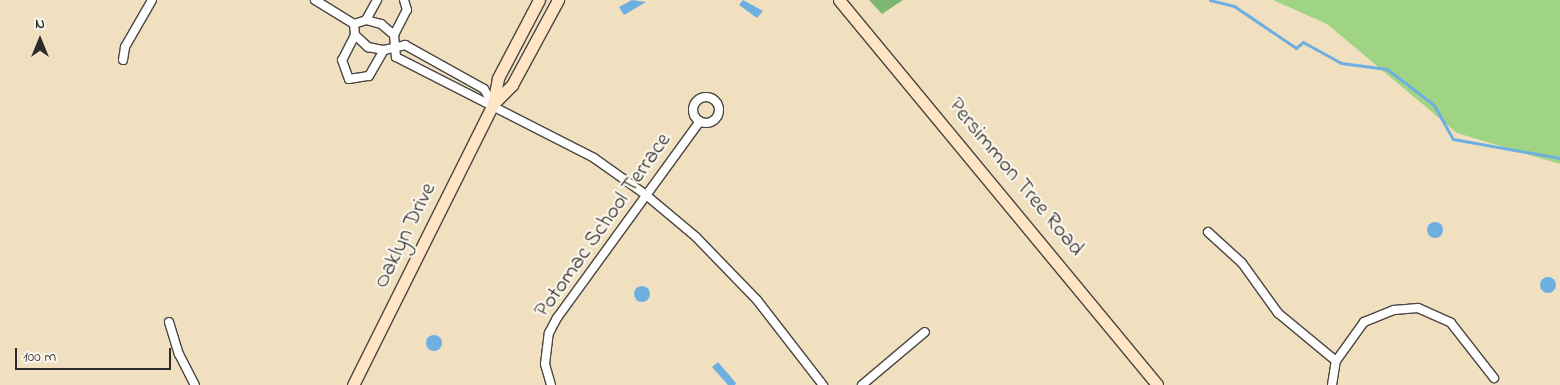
<!DOCTYPE html>
<html>
<head>
<meta charset="utf-8">
<style>
  body { margin:0 }
  #map { position:relative; width:1560px; height:385px; overflow:hidden; background:#f0e0c0; font-family:"Indie Flower",sans-serif }
  div>[style] { position:absolute }
  [style*='--x'] { left:calc(var(--x)*1px); top:calc(var(--y)*1px); width:calc(var(--w)*1px); rotate:calc(var(--a)*1deg) }
  .green>* { inset:0; background:#9ed484 }
  .forest>* { inset:0; background:#7eb672 }
  .water>* { inset:0; background:#6eafe2 }
  .round { border-radius:50% }
  .stream>* { height:3px; margin:-1.5px; padding:0 1.5px; transform-origin:1.5px; border-radius:1.5px; background:#6eafe2 }
  .roads { filter:drop-shadow(1px 0 #494641) drop-shadow(-1px 0 #494641) drop-shadow(0 1px #494641) drop-shadow(0 -1px #494641) }
  .street>* { height:8px; margin:-4px; padding:0 4px; transform-origin:4px; border-radius:4px; background:#fff }
  .street>.ring { margin:-4px; padding:0; box-sizing:content-box; background:none; border:8px solid #fff; border-radius:50% }
  .secondary>* { height:11px; margin:-5.5px; padding:0 5.5px; transform-origin:5.5px; border-radius:5.5px; background:#ffe4c6 }
  span { translate:-50% -50%; white-space:nowrap; text-align:center; line-height:1.15; -webkit-text-stroke:4.5px #fbf7ec; paint-order:stroke }
  .street-label { font-size:22px; color:#2b2b2b }
  .north { position:absolute; left:15px; top:15px; width:50px; height:50px; -webkit-text-stroke:4px #fbf7ec; paint-order:stroke; rotate:0deg; font-size:14px; font-weight:700; line-height:20px; text-align:center; color:#2b2b2b }
  .north::after { content:''; display:block; margin:auto; width:18px; height:22px; background:#2b2b2b; clip-path:polygon(50% 0,100% 100%,50% 72%,0 100%) }
  .scale { position:absolute; left:15px; top:348px; width:156px; height:22px; box-sizing:border-box; border:2px solid #2b2b2b; border-top:0; padding-left:6px; font-size:15px; line-height:18px; white-space:nowrap; color:#2b2b2b; -webkit-text-stroke:4px #fbf7ec; paint-order:stroke }
</style>
</head>
<body>
<div id="map">
  <div class="green">
    <i style="clip-path:polygon(1273px 0,1560px 0,1560px 164px,1457px 133px,1327px 24px)"></i>
  </div>
  <div class="forest">
    <i style="clip-path:polygon(869px 0,903px 0,882px 14px)"></i>
  </div>
  <div class="water">
    <i style="clip-path:polygon(632px 0,646px 2px,624px 15px,619px 7px)"></i>
    <i style="clip-path:polygon(743px 0,763px 11px,757px 18px,739px 5px)"></i>
    <i class="round" style="left:1427px;top:222px;width:16px;height:16px"></i>
    <i class="round" style="left:1540px;top:277px;width:16px;height:16px"></i>
    <i class="round" style="left:634px;top:286px;width:16px;height:16px"></i>
    <i class="round" style="left:426px;top:335px;width:16px;height:16px"></i>
    <i style="clip-path:polygon(718px 362px,736px 383px,735px 385px,728px 385px,712px 367px)"></i>
  </div>
  <div class="stream">
    <i style="--x:1210;--y:0;--w:25;--a:14"></i>
    <i style="--x:1234;--y:6;--w:75;--a:34.1"></i>
    <i style="--x:1296;--y:48;--w:9;--a:-41"></i>
    <i style="--x:1303;--y:42;--w:43;--a:28.9"></i>
    <i style="--x:1341;--y:63;--w:46;--a:7.4"></i>
    <i style="--x:1387;--y:69;--w:59;--a:37.5"></i>
    <i style="--x:1434;--y:105;--w:39;--a:61"></i>
    <i style="--x:1453;--y:139;--w:109;--a:10.1"></i>
  </div>
  <div class="roads">
    <div class="street">
      <i style="--x:315;--y:0;--w:46;--a:31.6"></i>
      <i style="--x:354;--y:24;--w:13;--a:-18"></i>
      <i style="--x:366;--y:20;--w:16;--a:15"></i>
      <i style="--x:381;--y:24;--w:17;--a:40"></i>
      <i style="--x:394;--y:35;--w:22;--a:85"></i>
      <i style="--x:396;--y:57;--w:222;--a:27"></i>
      <i style="--x:594;--y:158;--w:64;--a:35.4"></i>
      <i style="--x:646;--y:195;--w:65;--a:40"></i>
      <i style="--x:696;--y:237;--w:88;--a:45.9"></i>
      <i style="--x:757;--y:300;--w:108;--a:52.2"></i>
      <i style="--x:366;--y:20;--w:23;--a:-61"></i>
      <i style="--x:354;--y:24;--w:11;--a:85"></i>
      <i style="--x:355;--y:35;--w:18;--a:43"></i>
      <i style="--x:368;--y:47;--w:16;--a:11"></i>
      <i style="--x:384;--y:50;--w:22;--a:-13"></i>
      <i style="--x:405;--y:45;--w:90;--a:29.1"></i>
      <i style="--x:484;--y:89;--w:17;--a:59"></i>
      <i style="--x:355;--y:35;--w:28;--a:117"></i>
      <i style="--x:342;--y:60;--w:20;--a:70"></i>
      <i style="--x:349;--y:79;--w:20;--a:-9"></i>
      <i style="--x:369;--y:76;--w:30;--a:-60"></i>
      <i style="--x:394;--y:35;--w:28;--a:-63"></i>
      <i style="--x:407;--y:10;--w:10;--a:-107"></i>
      <i style="--x:123;--y:60;--w:13;--a:-81"></i>
      <i style="--x:125;--y:47;--w:54;--a:-60.1"></i>
      <i class="ring" style="left:693px;top:97px;width:18px;height:18px"></i>
      <i style="--x:1208;--y:232;--w:46;--a:42.4"></i>
      <i style="--x:1242;--y:263;--w:62;--a:54.2"></i>
      <i style="--x:1278;--y:313;--w:75;--a:39.6"></i>
      <i style="--x:169;--y:322;--w:34;--a:73"></i>
      <i style="--x:179;--y:354;--w:35;--a:63"></i>
      <i style="--x:551;--y:385;--w:22;--a:-106"></i>
      <i style="--x:545;--y:364;--w:31;--a:-83"></i>
      <i style="--x:549;--y:333;--w:17;--a:-62"></i>
      <i style="--x:557;--y:318;--w:243;--a:-54"></i>
      <i style="--x:862;--y:385;--w:82;--a:-40.1"></i>
      <i style="--x:1332;--y:385;--w:24;--a:-81"></i>
      <i style="--x:1336;--y:361;--w:48;--a:-54.3"></i>
      <i style="--x:1364;--y:322;--w:32;--a:-22"></i>
      <i style="--x:1394;--y:310;--w:24;--a:-5"></i>
      <i style="--x:1418;--y:308;--w:36;--a:24"></i>
      <i style="--x:1451;--y:323;--w:70;--a:52"></i>
    </div>
    <div class="secondary">
      <i style="--x:839;--y:0;--w:499;--a:50.4"></i>
      <i style="--x:493;--y:104;--w:27;--a:-45"></i>
      <i style="--x:512;--y:85;--w:97;--a:-61.6"></i>
      <i style="--x:353;--y:385;--w:314;--a:-63.5"></i>
      <i style="--x:493;--y:104;--w:26;--a:-79"></i>
      <i style="--x:498;--y:78;--w:88;--a:-62.3"></i>
    </div>
  </div>
  <div class="street-label">
    <span style="left:1015px;top:178px;rotate:50deg">Persimmon Tree Road</span>
    <span style="left:604px;top:226px;rotate:-55deg">Potomac School Terrace</span>
    <span style="left:406px;top:236px;rotate:-64deg">Oaklyn Drive</span>
  </div>
  <div class="north">N</div>
  <div class="scale">100 m</div>
</div>
</body>
</html>
